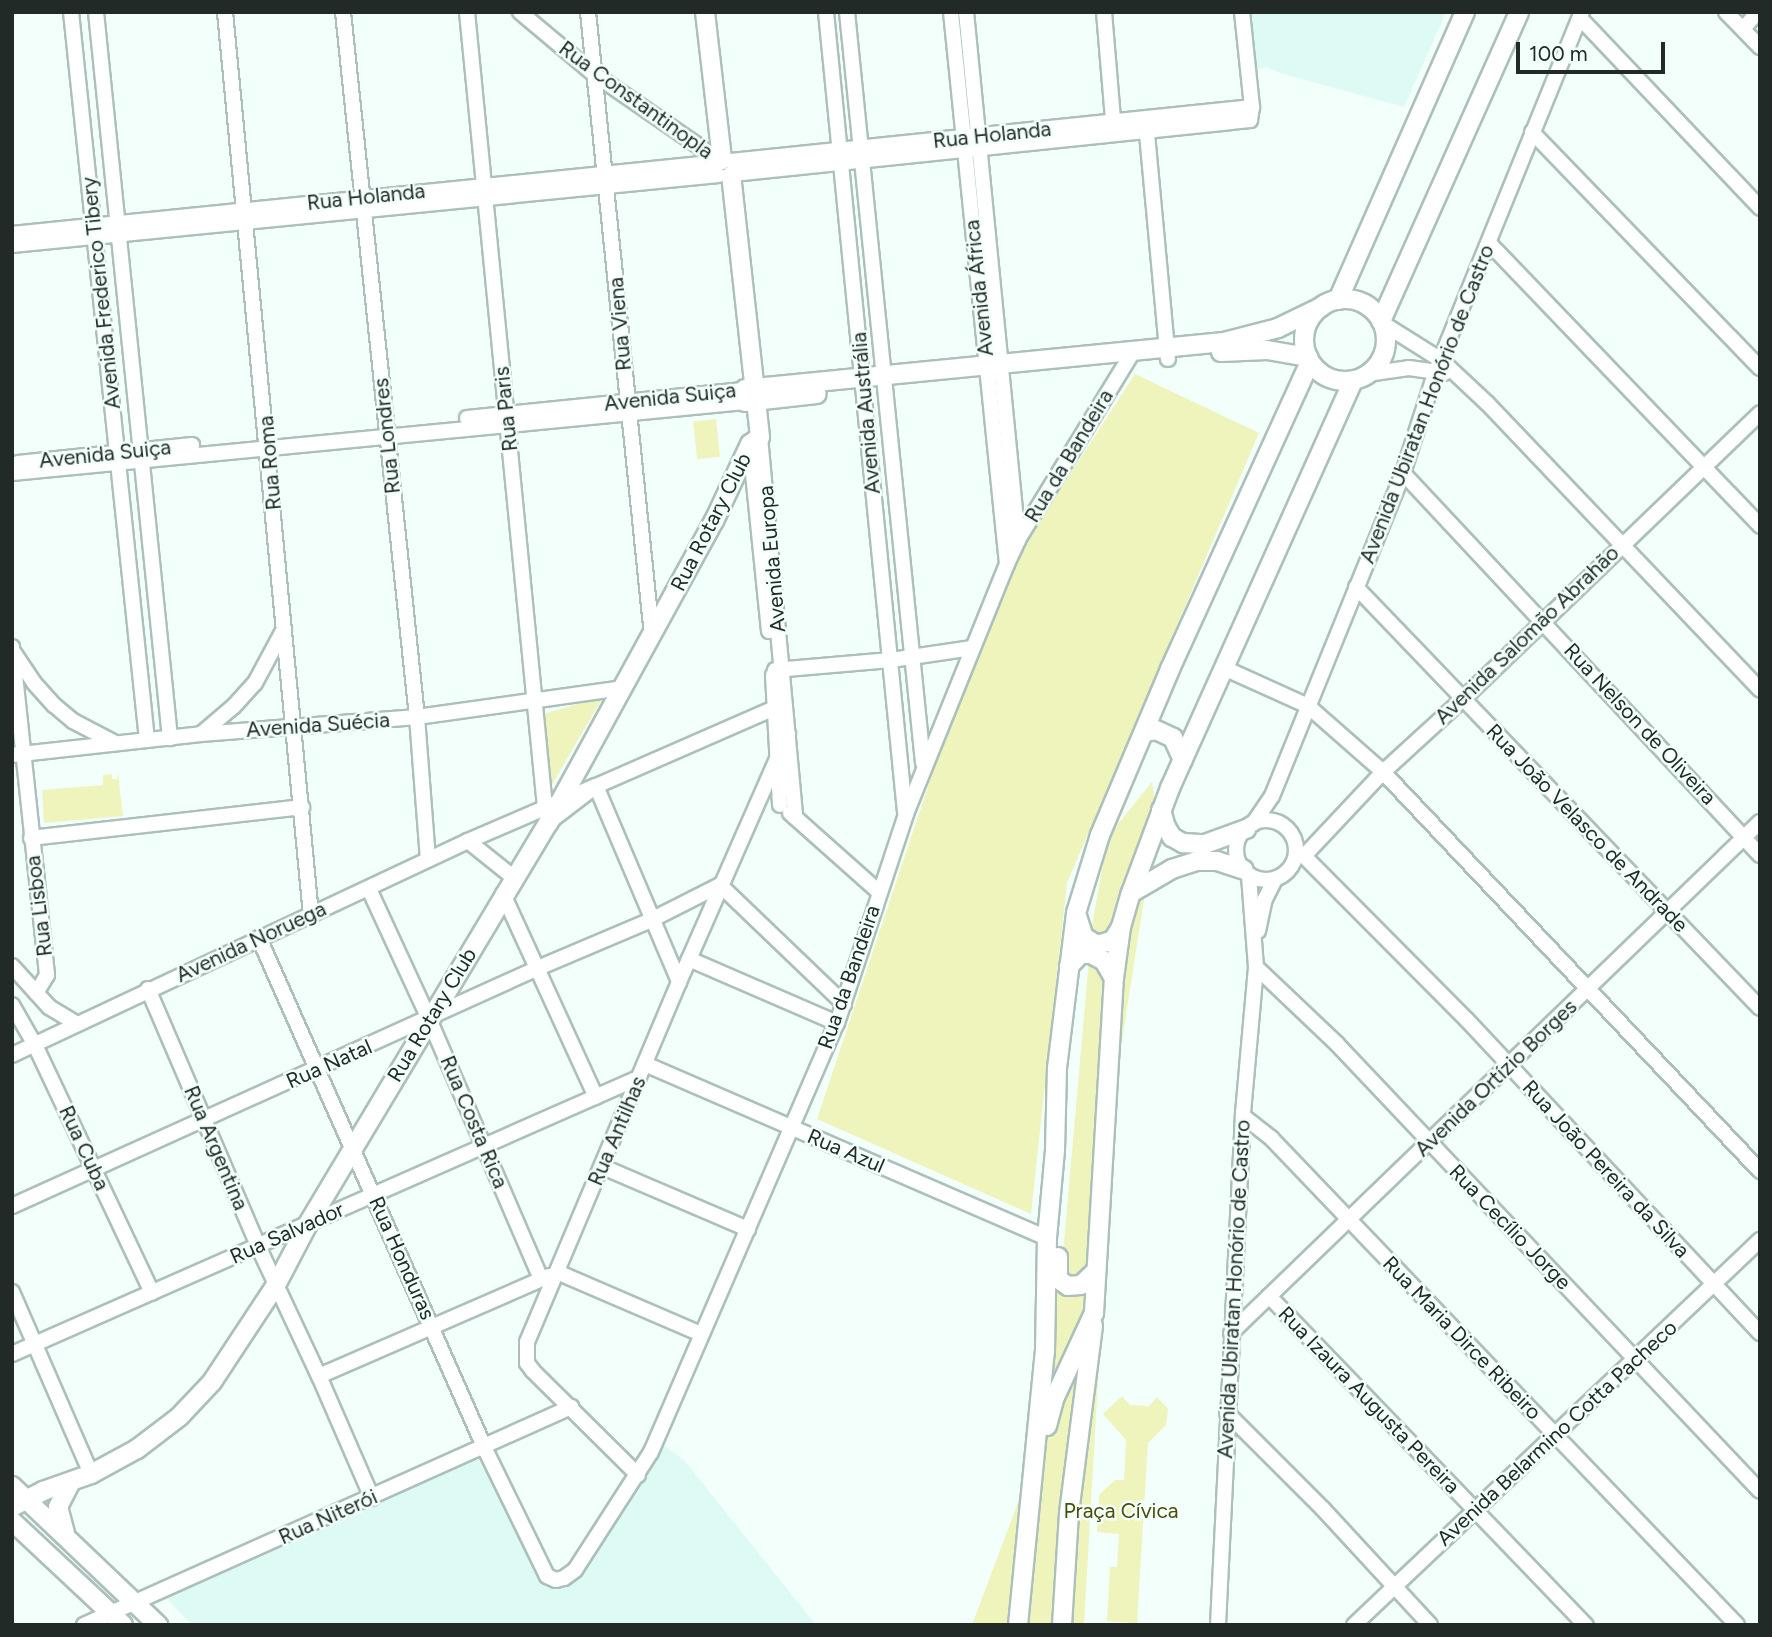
<!DOCTYPE html>
<html>
<head>
<meta charset="utf-8">
<style>
  body { margin:0 }
  #map { position:relative; width:1772px; height:1637px; overflow:hidden; background:#f2fffb; font-family:Figtree,sans-serif }
  div>[style] { position:absolute }
  [style*='--x'] { left:calc(var(--x)*1px); top:calc(var(--y)*1px); width:calc(var(--w)*1px); rotate:calc(var(--a)*1deg) }
  .built>* { inset:0; background:#ddfbf4 }
  .green>* { inset:0; background:#eef4bc; transform-origin:0 0 }
  .roads { filter:drop-shadow(2px 0 #acc0bb) drop-shadow(-2px 0 #acc0bb) drop-shadow(0 2px #acc0bb) drop-shadow(0 -2px #acc0bb) }
  .minor>* { height:14px; margin:-7px; padding:0 7px; transform-origin:7px; border-radius:7px; background:#fff }
  .minor>.ring { margin:-7px; padding:0; box-sizing:content-box; background:none; border:14px solid #fff; border-radius:50% }
  .major>* { height:18px; margin:-9px; padding:0 9px; transform-origin:9px; border-radius:9px; background:#fff }
  .major>.ring { margin:-9px; padding:0; box-sizing:content-box; background:none; border:18px solid #fff; border-radius:50% }
  span { translate:-50% -50%; white-space:nowrap; text-align:center; line-height:1.15; -webkit-text-stroke:5px #f2fffb; paint-order:stroke }
  .street-label { font-size:21px; color:#222a28 }
  .park-label { font-size:21px; color:#494d06 }
  .frame { position:absolute; inset:0; border:14px solid #222a28; pointer-events:none }
  .scale { position:absolute; left:1516px; top:42px; width:149px; height:32px; box-sizing:border-box; border:4px solid #222a28; border-top:0; padding-left:9px; font-size:21px; line-height:24px; white-space:nowrap; color:#222a28; -webkit-text-stroke:5px #f2fffb; paint-order:stroke }
</style>
</head>
<body>
<div id="map">
  <div class="built">
    <i style="clip-path:polygon(1249px 12px,1446px 12px,1404px 107px,1283px 74px,1267px 67px,1254px 70px)"></i>
    <i style="clip-path:polygon(656px 1440px,684px 1460px,816px 1625px,192px 1625px,166px 1598px,486px 1451px,547px 1576px,564px 1578px)"></i>
  </div>
  <div class="green">
    <i style="clip-path:polygon(1135px 374px,1259px 433px,1067px 883px,1031px 1214px,817px 1119px,946px 733px,1027px 541px)"></i>
    <i style="left:716px;top:419px;width:38px;height:23px;rotate:84deg"></i>
    <i style="clip-path:polygon(603px 697px,549px 790px,543px 714px)"></i>
    <i style="clip-path:polygon(118px 773px,123px 816px,44px 823px,42px 790px,103px 785px,103px 775px,112px 774px,112px 779px,117px 779px)"></i>
    <i style="clip-path:polygon(1152px 782px,1157px 816px,1115px 1086px,1084px 1625px,972px 1625px,1046px 1428px,1055px 1356px,1049px 1355px,1055px 1276px,1061px 1276px,1092px 925px,1108px 836px)"></i>
    <i style="clip-path:polygon(1122px 1396px,1130px 1405px,1149px 1406px,1157px 1397px,1168px 1409px,1166px 1425px,1148px 1443px,1137px 1623px,1107px 1621px,1110px 1567px,1117px 1567px,1119px 1534px,1097px 1532px,1099px 1495px,1115px 1480px,1124px 1480px,1126px 1440px,1103px 1414px)"></i>
  </div>
  <div class="roads">
    <div class="minor">
      <i style="--x:71;--y:12;--w:732;--a:84.04"></i>
      <i style="--x:96;--y:12;--w:730;--a:84.18"></i>
      <i style="--x:225;--y:12;--w:907;--a:84.56"></i>
      <i style="--x:343;--y:12;--w:709;--a:84.01"></i>
      <i style="--x:417;--y:717;--w:143;--a:85.6"></i>
      <i style="--x:467;--y:12;--w:799;--a:84.4"></i>
      <i style="--x:520;--y:12;--w:97;--a:40"></i>
      <i style="--x:594;--y:74;--w:153;--a:34.6"></i>
      <i style="--x:588;--y:12;--w:627;--a:84.14"></i>
      <i style="--x:826;--y:12;--w:804;--a:84.36"></i>
      <i style="--x:847;--y:12;--w:755;--a:84.22"></i>
      <i style="--x:951;--y:12;--w:555;--a:84.21"></i>
      <i style="--x:966;--y:12;--w:531;--a:84.38"></i>
      <i style="--x:1104;--y:12;--w:119;--a:85.2"></i>
      <i style="--x:1726;--y:12;--w:49;--a:45.8"></i>
      <i style="--x:1580;--y:18;--w:262;--a:46.5"></i>
      <i style="--x:1743;--y:29;--w:23;--a:-49"></i>
      <i style="--x:1146;--y:123;--w:237;--a:84.7"></i>
      <i style="--x:1532;--y:132;--w:328;--a:46"></i>
      <i style="--x:731;--y:161;--w:524;--a:-5.92"></i>
      <i style="--x:733;--y:174;--w:520;--a:-5.96"></i>
      <i style="--x:1250;--y:120;--w:13;--a:-81"></i>
      <i style="--x:1252;--y:107;--w:96;--a:-96"></i>
      <i style="--x:12;--y:234;--w:712;--a:-5.81"></i>
      <i style="--x:1489;--y:243;--w:392;--a:46.2"></i>
      <i style="--x:12;--y:245;--w:710;--a:-5.65"></i>
      <i style="--x:1382;--y:323;--w:70;--a:32.1"></i>
      <i style="--x:1441;--y:360;--w:63;--a:43.1"></i>
      <i style="--x:1487;--y:403;--w:396;--a:46.4"></i>
      <i style="--x:1367;--y:374;--w:42;--a:-8.1"></i>
      <i style="--x:1409;--y:368;--w:36;--a:8"></i>
      <i style="--x:467;--y:418;--w:278;--a:-5.8"></i>
      <i style="--x:760;--y:437;--w:382;--a:84.7"></i>
      <i style="--x:750;--y:444;--w:188;--a:84.2"></i>
      <i style="--x:18;--y:463;--w:175;--a:-5.9"></i>
      <i style="--x:12;--y:473;--w:736;--a:-5.53"></i>
      <i style="--x:1403;--y:473;--w:523;--a:46.94"></i>
      <i style="--x:1356;--y:587;--w:583;--a:46.18"></i>
      <i style="--x:12;--y:647;--w:330;--a:83.9"></i>
      <i style="--x:47;--y:975;--w:21;--a:121"></i>
      <i style="--x:14;--y:653;--w:36;--a:56"></i>
      <i style="--x:34;--y:683;--w:30;--a:48"></i>
      <i style="--x:54;--y:705;--w:25;--a:40"></i>
      <i style="--x:73;--y:721;--w:47;--a:27.6"></i>
      <i style="--x:1224;--y:668;--w:92;--a:24.3"></i>
      <i style="--x:1308;--y:706;--w:100;--a:41.3"></i>
      <i style="--x:1383;--y:772;--w:549;--a:46.62"></i>
      <i style="--x:775;--y:670;--w:116;--a:-4.9"></i>
      <i style="--x:891;--y:660;--w:82;--a:-8.4"></i>
      <i style="--x:773;--y:675;--w:130;--a:86.9"></i>
      <i style="--x:201;--y:734;--w:43;--a:-40.3"></i>
      <i style="--x:234;--y:706;--w:31;--a:-48"></i>
      <i style="--x:255;--y:683;--w:61;--a:-61.8"></i>
      <i style="--x:12;--y:755;--w:190;--a:-6.3"></i>
      <i style="--x:201;--y:734;--w:217;--a:-4.5"></i>
      <i style="--x:417;--y:717;--w:209;--a:-8"></i>
      <i style="--x:596;--y:786;--w:213;--a:67"></i>
      <i style="--x:790;--y:813;--w:118;--a:41.6"></i>
      <i style="--x:553;--y:819;--w:54;--a:-37.5"></i>
      <i style="--x:596;--y:786;--w:205;--a:-23.6"></i>
      <i class="ring" style="left:1236px;top:820px;width:46px;height:46px"></i>
      <i style="--x:1253;--y:824;--w:34;--a:-56"></i>
      <i style="--x:1272;--y:796;--w:349;--a:-67.9"></i>
      <i style="--x:1403;--y:473;--w:107;--a:-72.1"></i>
      <i style="--x:1436;--y:371;--w:388;--a:-67.9"></i>
      <i style="--x:31;--y:838;--w:273;--a:-6.5"></i>
      <i style="--x:468;--y:841;--w:58;--a:38.7"></i>
      <i style="--x:1297;--y:853;--w:8;--a:23"></i>
      <i style="--x:1304;--y:856;--w:115;--a:-46.8"></i>
      <i style="--x:1383;--y:772;--w:108;--a:-42.4"></i>
      <i style="--x:1463;--y:699;--w:412;--a:-43.9"></i>
      <i style="--x:1304;--y:856;--w:231;--a:45.2"></i>
      <i style="--x:1467;--y:1020;--w:429;--a:46.9"></i>
      <i style="--x:369;--y:889;--w:143;--a:65.2"></i>
      <i style="--x:429;--y:1019;--w:283;--a:66.7"></i>
      <i style="--x:503;--y:894;--w:223;--a:65.4"></i>
      <i style="--x:1258;--y:931;--w:33;--a:-78"></i>
      <i style="--x:1265;--y:899;--w:22;--a:-63"></i>
      <i style="--x:259;--y:938;--w:561;--a:66.13"></i>
      <i style="--x:486;--y:1451;--w:139;--a:64"></i>
      <i style="--x:547;--y:1576;--w:10;--a:24"></i>
      <i style="--x:556;--y:1580;--w:8;--a:-14"></i>
      <i style="--x:564;--y:1578;--w:14;--a:-36"></i>
      <i style="--x:575;--y:1570;--w:140;--a:-57.2"></i>
      <i style="--x:651;--y:1452;--w:468;--a:-66.6"></i>
      <i style="--x:837;--y:1023;--w:220;--a:-71.7"></i>
      <i style="--x:906;--y:814;--w:270;--a:-68"></i>
      <i style="--x:1007;--y:564;--w:26;--a:-65"></i>
      <i style="--x:1018;--y:540;--w:219;--a:-58.6"></i>
      <i style="--x:689;--y:959;--w:161;--a:23.4"></i>
      <i style="--x:12;--y:966;--w:55;--a:47.9"></i>
      <i style="--x:49;--y:1007;--w:31;--a:31"></i>
      <i style="--x:1256;--y:967;--w:112;--a:43.5"></i>
      <i style="--x:1337;--y:1044;--w:615;--a:46.58"></i>
      <i style="--x:148;--y:989;--w:280;--a:66.8"></i>
      <i style="--x:258;--y:1246;--w:144;--a:64.9"></i>
      <i style="--x:319;--y:1376;--w:133;--a:66.5"></i>
      <i style="--x:12;--y:1005;--w:46;--a:60.1"></i>
      <i style="--x:35;--y:1045;--w:274;--a:64.7"></i>
      <i style="--x:12;--y:1055;--w:504;--a:-25.14"></i>
      <i style="--x:468;--y:841;--w:139;--a:-23.3"></i>
      <i style="--x:645;--y:1064;--w:438;--a:23.4"></i>
      <i style="--x:1243;--y:1116;--w:36;--a:38"></i>
      <i style="--x:1271;--y:1138;--w:674;--a:46.26"></i>
      <i style="--x:603;--y:1167;--w:158;--a:23.2"></i>
      <i style="--x:12;--y:1206;--w:577;--a:-24.35"></i>
      <i style="--x:538;--y:968;--w:123;--a:-23"></i>
      <i style="--x:651;--y:920;--w:77;--a:-26.9"></i>
      <i style="--x:720;--y:885;--w:172;--a:43.8"></i>
      <i style="--x:557;--y:1272;--w:157;--a:23.3"></i>
      <i style="--x:12;--y:1292;--w:198;--a:66.5"></i>
      <i style="--x:1269;--y:1296;--w:457;--a:46.1"></i>
      <i style="--x:1231;--y:1333;--w:736;--a:-44.01"></i>
      <i style="--x:12;--y:1354;--w:684;--a:-23.79"></i>
      <i style="--x:319;--y:1376;--w:251;--a:-23.5"></i>
      <i style="--x:1227;--y:1413;--w:136;--a:45"></i>
      <i style="--x:1323;--y:1509;--w:158;--a:47.3"></i>
      <i style="--x:638;--y:1475;--w:148;--a:-135.3"></i>
      <i style="--x:533;--y:1371;--w:10;--a:-127"></i>
      <i style="--x:527;--y:1363;--w:21;--a:-90"></i>
      <i style="--x:527;--y:1342;--w:391;--a:-67.1"></i>
      <i style="--x:679;--y:982;--w:271;--a:-66.3"></i>
      <i style="--x:84;--y:1625;--w:534;--a:-24.12"></i>
      <i style="--x:1218;--y:1625;--w:513;--a:-87.2"></i>
      <i style="--x:1243;--y:1113;--w:147;--a:-84.9"></i>
      <i style="--x:1256;--y:967;--w:92;--a:-94.4"></i>
      <i style="--x:1354;--y:1625;--w:560;--a:-43.48"></i>
    </div>
    <div class="major">
      <i style="--x:705;--y:12;--w:149;--a:83.4"></i>
      <i class="ring" style="left:1304px;top:299px;width:64px;height:64px"></i>
      <i style="--x:1338;--y:300;--w:315;--a:-66.2"></i>
      <i style="--x:1381;--y:321;--w:338;--a:-65.9"></i>
      <i style="--x:1221;--y:352;--w:46;--a:-2.5"></i>
      <i style="--x:1267;--y:350;--w:42;--a:9.7"></i>
      <i style="--x:745;--y:389;--w:481;--a:-5.6"></i>
      <i style="--x:1224;--y:342;--w:56;--a:-14.5"></i>
      <i style="--x:1278;--y:328;--w:48;--a:-26"></i>
      <i style="--x:745;--y:402;--w:72;--a:-6.3"></i>
      <i style="--x:1146;--y:732;--w:10;--a:-11"></i>
      <i style="--x:1156;--y:730;--w:19;--a:25"></i>
      <i style="--x:1173;--y:738;--w:24;--a:66"></i>
      <i style="--x:1161;--y:810;--w:18;--a:74"></i>
      <i style="--x:1166;--y:827;--w:12;--a:59"></i>
      <i style="--x:1172;--y:837;--w:13;--a:29"></i>
      <i style="--x:1183;--y:843;--w:22;--a:3"></i>
      <i style="--x:1205;--y:844;--w:44;--a:-20.1"></i>
      <i style="--x:1131;--y:893;--w:48;--a:-30.3"></i>
      <i style="--x:1172;--y:869;--w:26;--a:-18"></i>
      <i style="--x:1197;--y:861;--w:20;--a:0"></i>
      <i style="--x:1217;--y:861;--w:28;--a:18"></i>
      <i style="--x:1077;--y:916;--w:22;--a:72"></i>
      <i style="--x:1084;--y:937;--w:15;--a:32"></i>
      <i style="--x:1097;--y:945;--w:17;--a:-17"></i>
      <i style="--x:1113;--y:940;--w:15;--a:-58"></i>
      <i style="--x:1069;--y:966;--w:17;--a:-45"></i>
      <i style="--x:1081;--y:954;--w:10;--a:0"></i>
      <i style="--x:1091;--y:954;--w:15;--a:28"></i>
      <i style="--x:1104;--y:961;--w:20;--a:60"></i>
      <i style="--x:1058;--y:1257;--w:22;--a:90"></i>
      <i style="--x:1058;--y:1279;--w:12;--a:35"></i>
      <i style="--x:1068;--y:1286;--w:13;--a:-4"></i>
      <i style="--x:1081;--y:1285;--w:21;--a:-43"></i>
      <i style="--x:1047;--y:1426;--w:30;--a:-75"></i>
      <i style="--x:1055;--y:1397;--w:93;--a:-65.1"></i>
      <i style="--x:1094;--y:1313;--w:336;--a:-86.6"></i>
      <i style="--x:1114;--y:978;--w:51;--a:-82.2"></i>
      <i style="--x:1121;--y:927;--w:35;--a:-74"></i>
      <i style="--x:1131;--y:893;--w:112;--a:-69.6"></i>
      <i style="--x:1170;--y:788;--w:447;--a:-65.8"></i>
      <i style="--x:12;--y:1486;--w:202;--a:43.6"></i>
      <i style="--x:12;--y:1507;--w:35;--a:-27"></i>
      <i style="--x:43;--y:1491;--w:51;--a:-19.5"></i>
      <i style="--x:91;--y:1474;--w:52;--a:-28.5"></i>
      <i style="--x:137;--y:1449;--w:53;--a:-37.3"></i>
      <i style="--x:179;--y:1417;--w:48;--a:-46.7"></i>
      <i style="--x:212;--y:1382;--w:116;--a:-56.6"></i>
      <i style="--x:276;--y:1285;--w:69;--a:-62.3"></i>
      <i style="--x:308;--y:1224;--w:469;--a:-59.1"></i>
      <i style="--x:549;--y:822;--w:343;--a:-61.3"></i>
      <i style="--x:714;--y:521;--w:85;--a:-64.9"></i>
      <i style="--x:750;--y:444;--w:12;--a:-35"></i>
      <i style="--x:760;--y:437;--w:263;--a:-96.3"></i>
      <i style="--x:12;--y:1521;--w:152;--a:43.1"></i>
      <i style="--x:65;--y:1533;--w:27;--a:-105"></i>
      <i style="--x:58;--y:1507;--w:28;--a:-63"></i>
      <i style="--x:1018;--y:1625;--w:274;--a:-84.4"></i>
      <i style="--x:1045;--y:1352;--w:114;--a:-89"></i>
      <i style="--x:1047;--y:1238;--w:88;--a:-84.8"></i>
      <i style="--x:1055;--y:1150;--w:82;--a:-88.6"></i>
      <i style="--x:1057;--y:1068;--w:156;--a:-83"></i>
      <i style="--x:1076;--y:913;--w:82;--a:-72.9"></i>
      <i style="--x:1100;--y:835;--w:180;--a:-67.1"></i>
      <i style="--x:1170;--y:669;--w:337;--a:-65.5"></i>
      <i style="--x:1062;--y:1625;--w:112;--a:-86.4"></i>
      <i style="--x:1069;--y:1513;--w:189;--a:-82.7"></i>
    </div>
  </div>
  <div class="street-label">
    <span style="left:636px;top:100px;rotate:36deg">Rua Constantinopla</span>
    <span style="left:992px;top:135px;rotate:-6deg">Rua Holanda</span>
    <span style="left:366px;top:197px;rotate:-6deg">Rua Holanda</span>
    <span style="left:979px;top:288px;rotate:-96deg">Avenida África</span>
    <span style="left:101px;top:293px;rotate:-96deg">Avenida Frederico Tibery</span>
    <span style="left:620px;top:324px;rotate:-95deg">Rua Viena</span>
    <span style="left:670px;top:397px;rotate:-6deg">Avenida Suiça</span>
    <span style="left:1427px;top:404px;rotate:-69deg">Avenida Ubiratan Honório de Castro</span>
    <span style="left:506px;top:409px;rotate:-96deg">Rua Paris</span>
    <span style="left:866px;top:413px;rotate:-95deg">Avenida Austrália</span>
    <span style="left:387px;top:436px;rotate:-96deg">Rua Londres</span>
    <span style="left:105px;top:454px;rotate:-6deg">Avenida Suiça</span>
    <span style="left:1069px;top:456px;rotate:-59deg">Rua da Bandeira</span>
    <span style="left:270px;top:463px;rotate:-95deg">Rua Roma</span>
    <span style="left:711px;top:522px;rotate:-63deg">Rua Rotary Club</span>
    <span style="left:772px;top:559px;rotate:-95deg">Avenida Europa</span>
    <span style="left:1527px;top:635px;rotate:-44deg">Avenida Salomão Abrahão</span>
    <span style="left:1640px;top:724px;rotate:47deg">Rua Nelson de Oliveira</span>
    <span style="left:318px;top:725px;rotate:-4deg">Avenida Suécia</span>
    <span style="left:1587px;top:828px;rotate:46deg">Rua João Velasco de Andrade</span>
    <span style="left:39px;top:906px;rotate:-97deg">Rua Lisboa</span>
    <span style="left:251px;top:942px;rotate:-25deg">Avenida Noruega</span>
    <span style="left:849px;top:977px;rotate:-71deg">Rua da Bandeira</span>
    <span style="left:432px;top:1015px;rotate:-59deg">Rua Rotary Club</span>
    <span style="left:329px;top:1064px;rotate:-24deg">Rua Natal</span>
    <span style="left:1496px;top:1078px;rotate:-44deg">Avenida Ortízio Borges</span>
    <span style="left:474px;top:1122px;rotate:67deg">Rua Costa Rica</span>
    <span style="left:617px;top:1131px;rotate:-67deg">Rua Antilhas</span>
    <span style="left:84px;top:1148px;rotate:65deg">Rua Cuba</span>
    <span style="left:216px;top:1148px;rotate:67deg">Rua Argentina</span>
    <span style="left:846px;top:1151px;rotate:23deg">Rua Azul</span>
    <span style="left:1606px;top:1169px;rotate:47deg">Rua João Pereira da Silva</span>
    <span style="left:1510px;top:1227px;rotate:46deg">Rua Cecílio Jorge</span>
    <span style="left:287px;top:1233px;rotate:-24deg">Rua Salvador</span>
    <span style="left:402px;top:1258px;rotate:66deg">Rua Honduras</span>
    <span style="left:1234px;top:1289px;rotate:-87deg">Avenida Ubiratan Honório de Castro</span>
    <span style="left:1462px;top:1338px;rotate:46deg">Rua Maria Dirce Ribeiro</span>
    <span style="left:1369px;top:1400px;rotate:46deg">Rua Izaura Augusta Pereira</span>
    <span style="left:1557px;top:1433px;rotate:-43deg">Avenida Belarmino Cotta Pacheco</span>
    <span style="left:328px;top:1517px;rotate:-24deg">Rua Niterói</span>
  </div>
  <div class="park-label">
    <span style="left:1121px;top:1511px">Praça Cívica</span>
  </div>
  <div class="frame"></div>
  <div class="scale">100 m</div>
</div>
</body>
</html>
